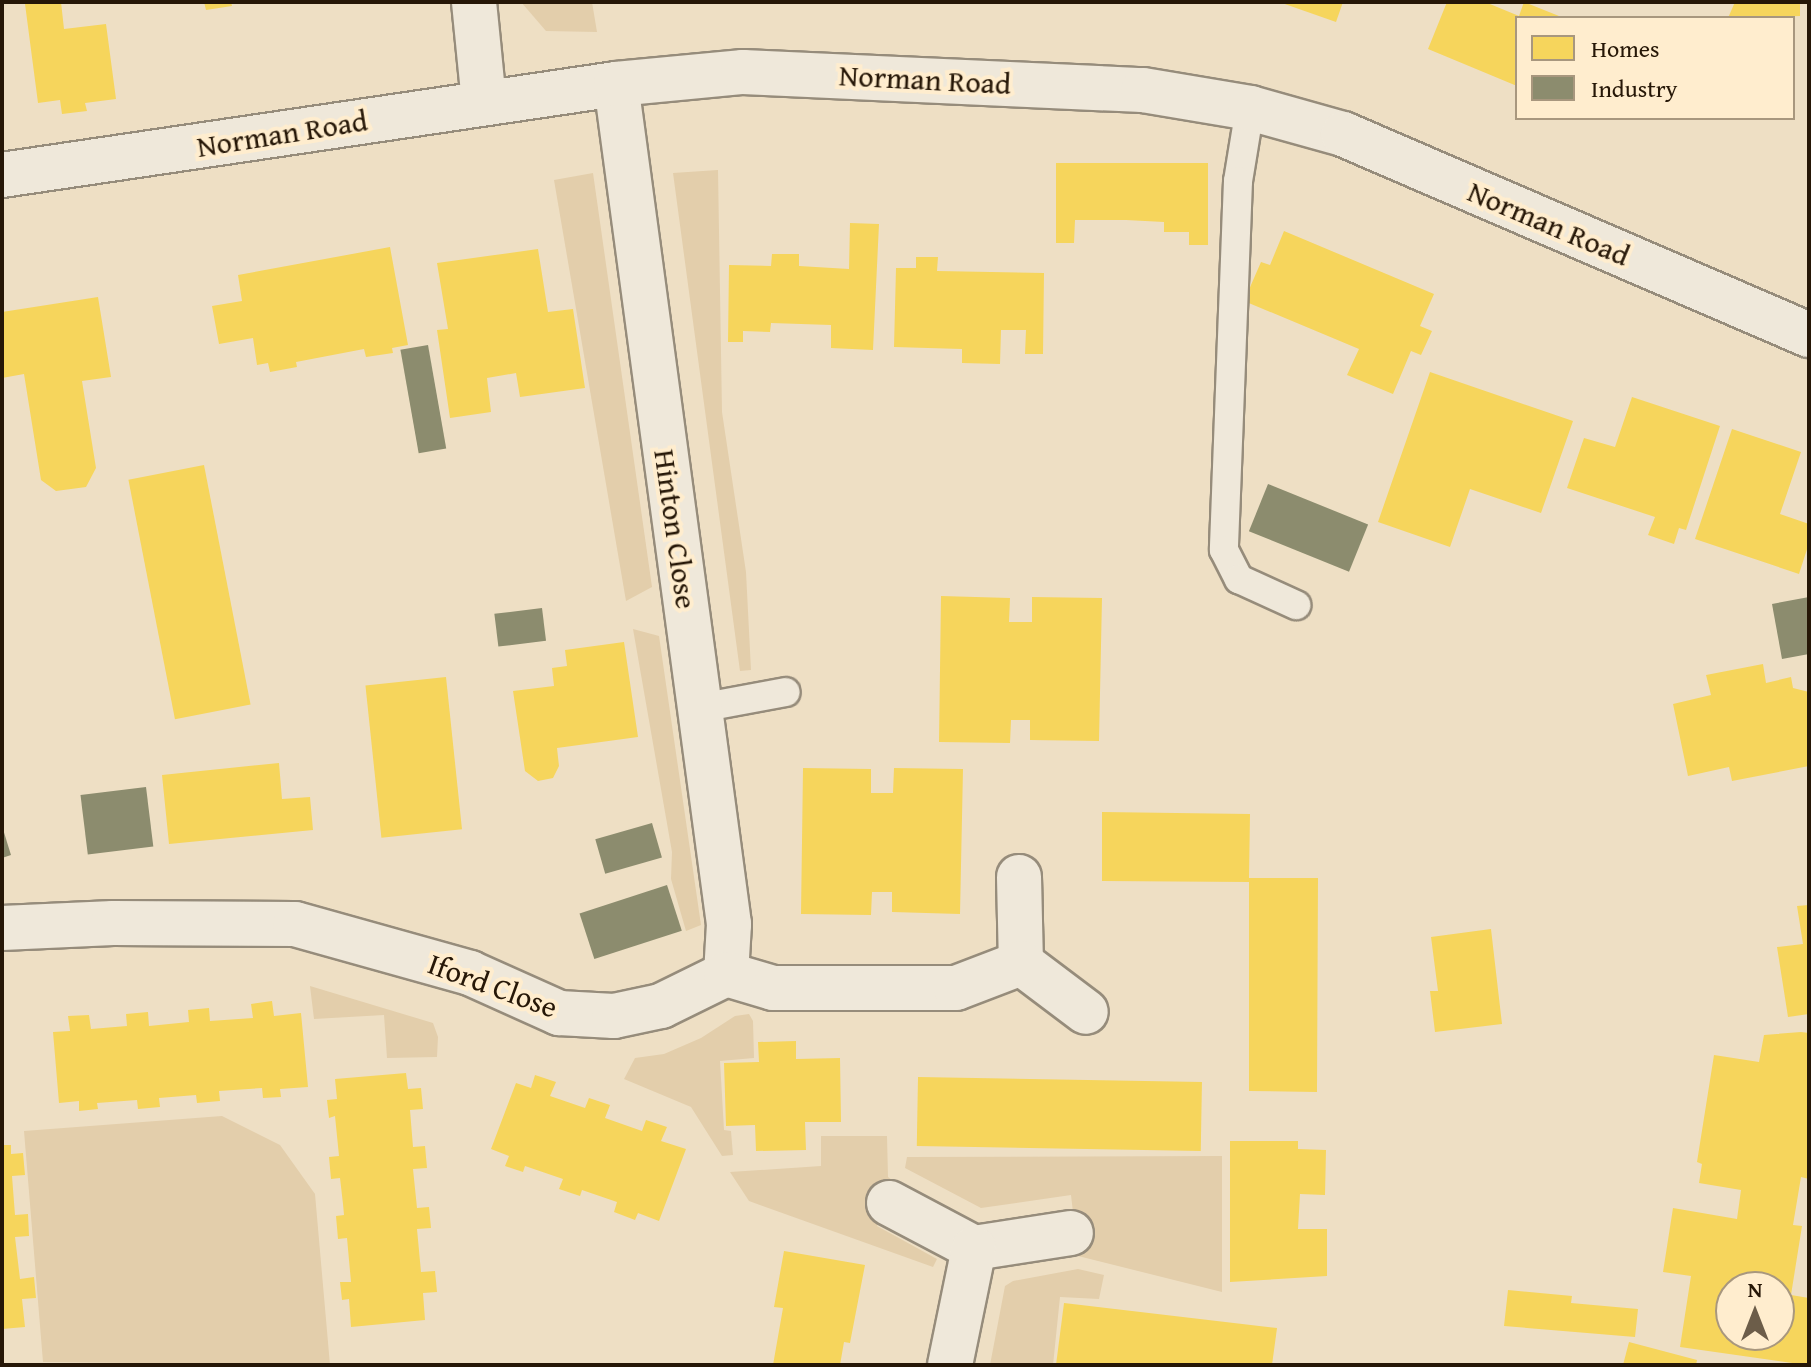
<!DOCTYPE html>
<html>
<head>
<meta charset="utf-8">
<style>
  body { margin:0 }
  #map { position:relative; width:1811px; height:1367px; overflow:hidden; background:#eedfc4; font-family:"Gentium Book Plus",serif }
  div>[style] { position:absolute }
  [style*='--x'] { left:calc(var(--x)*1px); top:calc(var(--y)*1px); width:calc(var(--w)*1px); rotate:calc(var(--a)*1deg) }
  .green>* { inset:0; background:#e3ceab }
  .homes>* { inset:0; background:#f6d55c; transform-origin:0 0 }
  .industry>* { inset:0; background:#8c8c6e; transform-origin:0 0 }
  .roads { filter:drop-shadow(2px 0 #968c7b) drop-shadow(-2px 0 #968c7b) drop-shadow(0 2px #968c7b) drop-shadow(0 -2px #968c7b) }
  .lane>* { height:28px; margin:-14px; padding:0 14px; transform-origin:14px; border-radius:14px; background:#efe8da }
  .street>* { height:44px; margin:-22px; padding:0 22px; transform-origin:22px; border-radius:22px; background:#efe8da }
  span { translate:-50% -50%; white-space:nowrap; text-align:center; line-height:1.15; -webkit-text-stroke:8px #ffedce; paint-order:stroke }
  .street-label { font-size:30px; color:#261707 }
  .frame { position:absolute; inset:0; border:4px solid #261707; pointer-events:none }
  .legend { position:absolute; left:1515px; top:16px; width:280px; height:104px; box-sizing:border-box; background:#ffedce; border:2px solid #a8977e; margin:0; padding:10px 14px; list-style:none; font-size:24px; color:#261707 }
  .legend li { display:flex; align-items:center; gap:16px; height:40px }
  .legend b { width:40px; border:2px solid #a8977e }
  .north { position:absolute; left:1715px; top:1271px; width:80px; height:80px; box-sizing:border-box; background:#ffedce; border:2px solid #a8977e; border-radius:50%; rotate:0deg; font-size:22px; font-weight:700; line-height:32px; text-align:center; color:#261707 }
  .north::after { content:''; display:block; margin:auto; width:28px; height:36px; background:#6c5d49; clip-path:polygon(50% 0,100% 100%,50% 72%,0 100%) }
</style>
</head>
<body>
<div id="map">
  <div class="green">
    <i style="clip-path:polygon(521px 2px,592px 2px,597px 32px,546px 31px)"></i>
    <i style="clip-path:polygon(718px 170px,722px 412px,746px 572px,751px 670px,740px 671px,673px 173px)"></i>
    <i style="clip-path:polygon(593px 173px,652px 587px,626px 601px,554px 180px)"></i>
    <i style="clip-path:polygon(633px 629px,659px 636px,701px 925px,686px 931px,671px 879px,672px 852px)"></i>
    <i style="clip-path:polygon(310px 986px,433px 1023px,438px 1037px,437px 1057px,387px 1058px,384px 1015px,314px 1019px)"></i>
    <i style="clip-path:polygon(749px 1014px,753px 1021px,754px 1058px,720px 1061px,724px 1130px,731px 1131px,733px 1155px,722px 1156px,691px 1107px,624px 1079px,635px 1058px,664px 1054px,701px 1038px,735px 1016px)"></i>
    <i style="clip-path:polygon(222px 1116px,280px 1145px,315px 1194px,330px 1365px,43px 1362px,24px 1131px)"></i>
    <i style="clip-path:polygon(821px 1136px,887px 1136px,888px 1177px,896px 1183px,877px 1226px,937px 1259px,933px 1267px,749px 1201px,730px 1172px,821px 1166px)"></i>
    <i style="clip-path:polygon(1222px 1156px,1222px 1292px,1078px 1256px,1071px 1195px,981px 1208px,905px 1168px,907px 1157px)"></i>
    <i style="clip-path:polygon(1078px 1269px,1104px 1275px,1099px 1299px,1060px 1297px,1053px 1365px,990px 1365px,1005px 1286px,1013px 1281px)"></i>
  </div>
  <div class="homes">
    <i style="clip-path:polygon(61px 2px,64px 29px,106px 24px,116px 99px,85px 103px,87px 111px,62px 114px,60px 100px,38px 103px,25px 4px)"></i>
    <i style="clip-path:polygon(204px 2px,231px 2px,232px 6px,206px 10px)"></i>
    <i style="clip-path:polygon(1279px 2px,1343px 2px,1336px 22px)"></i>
    <i style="clip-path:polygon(1447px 2px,1485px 2px,1519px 16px,1524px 2px,1564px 18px,1517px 18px,1517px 86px,1428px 49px)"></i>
    <i style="clip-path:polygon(1735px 2px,1800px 2px,1800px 16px,1728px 18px)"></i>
    <i style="clip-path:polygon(1056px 163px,1208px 163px,1208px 245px,1189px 245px,1189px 232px,1164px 232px,1164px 222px,1126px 220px,1075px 220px,1074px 243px,1056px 243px)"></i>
    <i style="clip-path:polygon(850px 223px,879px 224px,873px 350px,831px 348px,831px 325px,771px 323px,770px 332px,743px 331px,743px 342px,728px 342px,729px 265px,771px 266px,772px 254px,799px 254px,799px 266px,849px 269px)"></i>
    <i style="clip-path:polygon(1284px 231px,1434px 294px,1420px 326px,1432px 331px,1421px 355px,1411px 351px,1393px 394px,1347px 375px,1359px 349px,1244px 301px,1261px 262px,1270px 265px)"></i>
    <i style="clip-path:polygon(390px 247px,408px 345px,392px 348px,393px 353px,366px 357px,364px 349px,296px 362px,297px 367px,270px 372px,268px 363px,257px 365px,253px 338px,219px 344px,212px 306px,242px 301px,238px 275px)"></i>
    <i style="clip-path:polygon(538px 249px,548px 312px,573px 309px,585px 388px,520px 397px,516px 373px,487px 378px,491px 412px,450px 418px,437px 330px,448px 329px,437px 263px)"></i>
    <i style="clip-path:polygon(916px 257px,938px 257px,937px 271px,1044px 273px,1043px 354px,1025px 354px,1026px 330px,1001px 330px,1000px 364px,962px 363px,962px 349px,894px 347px,896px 268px,916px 268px)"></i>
    <i style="clip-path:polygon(98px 297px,111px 377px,82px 381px,96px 468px,86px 487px,56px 491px,41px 480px,24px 374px,2px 378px,2px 312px)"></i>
    <i style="clip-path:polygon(1430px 372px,1573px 421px,1541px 513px,1470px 489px,1450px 547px,1378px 522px)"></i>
    <i style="clip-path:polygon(1632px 397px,1720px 426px,1686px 530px,1679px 528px,1674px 544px,1648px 535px,1655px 517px,1567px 488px,1584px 438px,1615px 447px)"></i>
    <i style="clip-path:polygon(1732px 429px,1801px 452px,1780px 514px,1809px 524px,1809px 543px,1799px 574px,1695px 539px)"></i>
    <i style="left:204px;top:465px;width:244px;height:77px;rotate:79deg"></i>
    <i style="clip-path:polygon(941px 596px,1010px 598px,1009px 622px,1032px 622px,1032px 597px,1102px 598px,1099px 741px,1030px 740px,1030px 720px,1011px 720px,1010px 743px,939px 742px)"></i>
    <i style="clip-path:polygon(624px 642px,638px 737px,557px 748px,559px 766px,553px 778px,538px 781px,525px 771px,513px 691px,554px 686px,552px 668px,567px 666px,565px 650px)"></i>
    <i style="clip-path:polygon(1763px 664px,1766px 683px,1791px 677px,1793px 688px,1809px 692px,1809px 766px,1732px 781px,1729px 767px,1688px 776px,1673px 704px,1711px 695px,1706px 675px)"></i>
    <i style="left:446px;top:677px;width:153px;height:81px;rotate:84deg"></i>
    <i style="clip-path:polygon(279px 763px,282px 799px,310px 797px,313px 830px,169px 844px,162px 775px)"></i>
    <i style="clip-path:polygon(803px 768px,871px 769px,871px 793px,893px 793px,894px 768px,963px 769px,960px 914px,892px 912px,892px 892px,872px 892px,871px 915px,801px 914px)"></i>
    <i style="clip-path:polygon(1102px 812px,1250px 814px,1249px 878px,1318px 878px,1317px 1092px,1249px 1091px,1249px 882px,1102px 881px)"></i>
    <i style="clip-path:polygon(1809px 905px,1809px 1014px,1788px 1017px,1777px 947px,1803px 944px,1797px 906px)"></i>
    <i style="clip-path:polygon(1491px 929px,1502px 1024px,1435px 1032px,1430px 991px,1438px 991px,1431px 937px)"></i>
    <i style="clip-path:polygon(272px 1001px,274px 1016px,301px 1013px,308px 1087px,280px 1089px,281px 1097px,263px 1098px,262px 1088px,219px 1091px,220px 1101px,197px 1103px,196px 1095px,159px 1098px,160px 1107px,138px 1109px,137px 1100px,97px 1103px,98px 1109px,79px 1111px,79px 1101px,59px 1103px,53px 1032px,70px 1031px,68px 1016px,89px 1015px,91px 1029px,127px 1026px,126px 1014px,148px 1012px,149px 1026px,189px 1022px,188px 1010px,209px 1008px,210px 1021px,253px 1018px,251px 1004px)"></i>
    <i style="clip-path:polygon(evenodd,1801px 1032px,1809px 1033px,1809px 1179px,1801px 1177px,1793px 1225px,1802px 1226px,1791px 1295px,1809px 1298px,1807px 1365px,1680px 1347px,1691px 1276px,1663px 1272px,1673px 1208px,1737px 1219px,1741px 1190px,1699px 1183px,1702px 1164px,1697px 1162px,1714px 1055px,1759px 1062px,1764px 1035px,1801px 1032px,1731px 1287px,1779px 1287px,1779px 1335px,1731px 1335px,1731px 1287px)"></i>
    <i style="clip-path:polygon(796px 1041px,796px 1059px,840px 1058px,841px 1122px,805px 1122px,806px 1150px,756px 1151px,755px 1125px,726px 1126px,724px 1063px,759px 1062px,758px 1042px)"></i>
    <i style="clip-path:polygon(406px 1073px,408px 1089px,421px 1088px,423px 1109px,410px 1110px,413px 1147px,425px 1146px,427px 1168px,413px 1169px,417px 1208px,429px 1207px,431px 1228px,417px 1229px,421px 1272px,435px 1271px,437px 1292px,423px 1293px,425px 1320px,351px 1327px,349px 1299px,342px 1300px,340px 1282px,351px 1282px,347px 1238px,338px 1239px,336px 1216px,344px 1215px,343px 1204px,340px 1178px,331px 1179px,329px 1157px,339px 1156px,335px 1116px,329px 1118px,327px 1100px,337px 1099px,335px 1079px)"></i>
    <i style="clip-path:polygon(535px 1075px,556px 1082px,550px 1096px,585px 1108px,589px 1098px,610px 1105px,605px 1118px,642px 1131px,646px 1120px,667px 1127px,661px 1141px,686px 1149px,659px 1221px,638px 1213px,635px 1220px,614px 1212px,617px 1202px,582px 1190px,580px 1196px,559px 1189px,563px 1179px,525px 1166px,523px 1172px,505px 1166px,509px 1156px,491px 1149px,516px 1083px,531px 1088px)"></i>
    <i style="left:918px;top:1077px;width:284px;height:69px;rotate:1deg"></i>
    <i style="clip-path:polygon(1230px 1141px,1298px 1141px,1298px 1149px,1326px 1150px,1325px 1195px,1300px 1194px,1298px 1229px,1327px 1229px,1327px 1276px,1230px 1282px)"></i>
    <i style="clip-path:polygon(2px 1145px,11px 1145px,11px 1154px,23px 1153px,25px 1175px,12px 1176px,15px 1215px,28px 1214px,29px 1236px,15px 1237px,20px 1279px,34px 1277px,36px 1298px,22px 1299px,25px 1327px,2px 1329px)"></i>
    <i style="clip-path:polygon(784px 1251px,865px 1265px,850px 1343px,844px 1342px,840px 1365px,773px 1365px,783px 1308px,774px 1307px)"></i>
    <i style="clip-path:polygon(1508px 1290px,1572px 1296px,1571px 1303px,1638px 1309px,1635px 1337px,1504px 1326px)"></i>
    <i style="clip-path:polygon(1064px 1303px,1277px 1328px,1272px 1365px,1056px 1365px)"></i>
    <i style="clip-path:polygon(1629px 1342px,1697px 1360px,1696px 1365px,1623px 1365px)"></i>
  </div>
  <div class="industry">
    <i style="left:428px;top:345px;width:105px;height:28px;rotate:80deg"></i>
    <i style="left:1268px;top:484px;width:108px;height:51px;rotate:22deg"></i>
    <i style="clip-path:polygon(1809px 597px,1809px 654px,1782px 659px,1772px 604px)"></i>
    <i style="left:542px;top:608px;width:33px;height:48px;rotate:83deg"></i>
    <i style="left:146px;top:787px;width:60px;height:66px;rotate:83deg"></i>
    <i style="left:652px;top:823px;width:36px;height:59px;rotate:74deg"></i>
    <i style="clip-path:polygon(2px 826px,11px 855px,2px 858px)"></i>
    <i style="left:667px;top:885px;width:48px;height:92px;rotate:72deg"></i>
  </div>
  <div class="roads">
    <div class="lane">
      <i style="--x:1250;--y:108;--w:74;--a:99.3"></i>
      <i style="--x:1238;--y:181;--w:369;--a:92.2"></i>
      <i style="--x:1224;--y:550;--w:33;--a:63"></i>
      <i style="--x:1239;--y:579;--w:63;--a:24.5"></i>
      <i style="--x:700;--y:708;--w:87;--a:-10.5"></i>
    </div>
    <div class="street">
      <i style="--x:474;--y:2;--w:100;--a:84.3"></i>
      <i style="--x:616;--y:84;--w:848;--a:82.34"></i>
      <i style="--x:729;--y:924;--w:50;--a:93.4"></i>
      <i style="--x:2;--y:175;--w:621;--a:-8.43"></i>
      <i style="--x:616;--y:84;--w:128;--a:-5.4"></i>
      <i style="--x:743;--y:72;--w:400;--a:2.6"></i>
      <i style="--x:1143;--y:90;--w:109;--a:9.5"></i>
      <i style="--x:1250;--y:108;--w:97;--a:15.6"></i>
      <i style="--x:1343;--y:134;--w:508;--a:23.33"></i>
      <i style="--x:1019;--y:877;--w:86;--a:88.7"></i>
      <i style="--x:1021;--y:963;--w:81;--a:37"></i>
      <i style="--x:2;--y:928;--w:111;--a:-2.6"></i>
      <i style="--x:113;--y:923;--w:182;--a:0.3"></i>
      <i style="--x:295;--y:924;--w:182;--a:15.6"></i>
      <i style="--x:470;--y:973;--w:98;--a:24.2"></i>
      <i style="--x:559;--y:1013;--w:55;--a:3.1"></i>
      <i style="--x:614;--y:1016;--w:48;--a:-12"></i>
      <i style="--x:661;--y:1006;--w:72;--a:-26.2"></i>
      <i style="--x:726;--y:974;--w:49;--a:16.6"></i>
      <i style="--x:773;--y:988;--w:183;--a:0"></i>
      <i style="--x:956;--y:988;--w:70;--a:-21"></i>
      <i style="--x:889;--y:1203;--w:96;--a:27.9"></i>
      <i style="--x:974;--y:1248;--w:98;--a:-8.8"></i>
      <i style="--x:950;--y:1365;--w:119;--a:-78.4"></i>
    </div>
  </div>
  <div class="street-label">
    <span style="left:925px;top:79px;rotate:3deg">Norman Road</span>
    <span style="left:282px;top:133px;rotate:-9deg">Norman Road</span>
    <span style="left:1549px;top:223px;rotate:23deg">Norman Road</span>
    <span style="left:676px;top:529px;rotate:82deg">Hinton Close</span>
    <span style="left:493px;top:985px;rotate:20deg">Iford Close</span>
  </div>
  <div class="frame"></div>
  <ul class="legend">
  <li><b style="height:22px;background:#f6d55c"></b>Homes</li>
  <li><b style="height:22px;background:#8c8c6e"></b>Industry</li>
  </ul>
  <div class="north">N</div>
</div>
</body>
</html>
